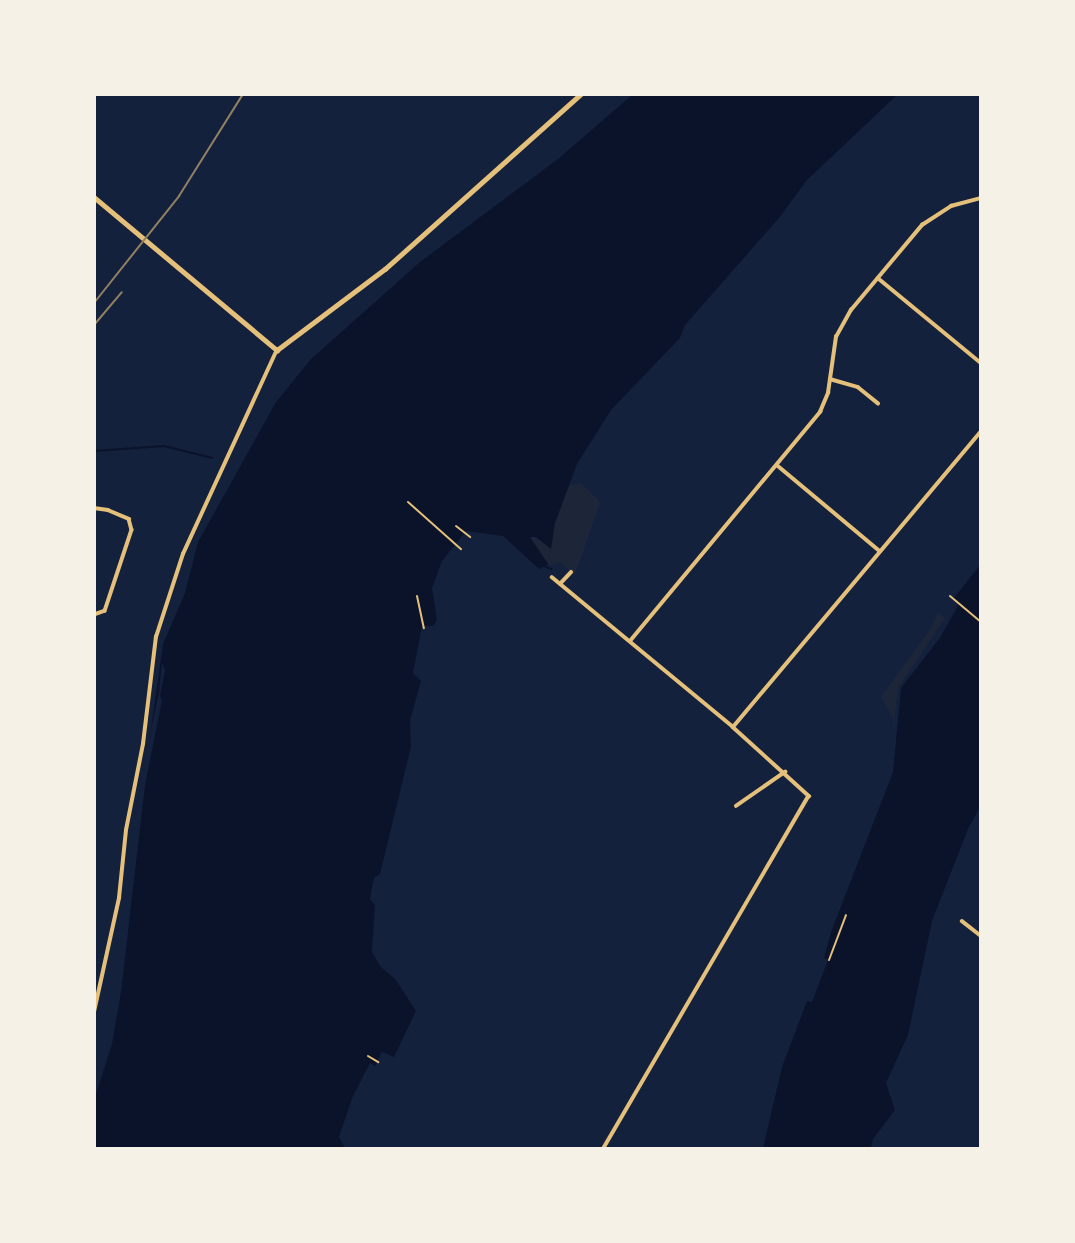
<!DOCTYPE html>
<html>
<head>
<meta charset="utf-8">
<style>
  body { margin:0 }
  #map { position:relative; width:1075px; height:1243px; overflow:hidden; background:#14213d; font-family:"IBM Plex Sans",sans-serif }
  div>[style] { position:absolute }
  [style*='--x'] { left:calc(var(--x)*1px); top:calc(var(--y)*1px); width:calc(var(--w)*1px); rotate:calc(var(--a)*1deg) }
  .green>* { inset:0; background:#1d2539 }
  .water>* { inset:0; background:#0b132b }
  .pier>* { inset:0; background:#14213d }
  .stream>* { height:2px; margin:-1px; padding:0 1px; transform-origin:1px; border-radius:1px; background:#0b132b }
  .path>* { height:2px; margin:-1px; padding:0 1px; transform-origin:1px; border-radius:1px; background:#e5c07b }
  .minor>* { height:3.5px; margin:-1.75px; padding:0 1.75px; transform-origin:1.75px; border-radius:1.75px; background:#e5c07b }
  .tertiary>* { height:4.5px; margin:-2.25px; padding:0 2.25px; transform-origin:2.25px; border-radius:2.25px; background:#e5c07b }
  .rail>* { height:2px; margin:-1px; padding:0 1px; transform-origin:1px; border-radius:1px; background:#918062 }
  span { translate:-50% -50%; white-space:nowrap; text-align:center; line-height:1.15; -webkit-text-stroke:5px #f6f1e7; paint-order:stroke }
  .frame { position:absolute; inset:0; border:96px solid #f6f1e7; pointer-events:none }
</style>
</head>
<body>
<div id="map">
  <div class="green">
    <i style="clip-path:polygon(581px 483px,600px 502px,575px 575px,560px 562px,550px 566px,530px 538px,535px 537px,551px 549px,555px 523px,569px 485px)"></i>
    <i style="clip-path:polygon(938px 612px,945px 618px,898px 688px,893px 731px,893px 717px,881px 697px,931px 628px)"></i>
  </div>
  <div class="water">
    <i style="clip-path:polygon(632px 95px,897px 95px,807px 180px,779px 218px,685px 325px,680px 338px,611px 410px,577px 464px,555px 523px,551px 549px,536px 537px,530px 537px,548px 564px,539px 569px,503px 536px,466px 531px,442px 561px,432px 588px,437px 620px,433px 626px,422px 626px,413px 673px,421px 681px,410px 721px,411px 747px,380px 874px,374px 878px,370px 899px,375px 905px,372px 952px,381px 967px,396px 980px,416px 1011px,394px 1057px,382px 1052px,375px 1066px,370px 1063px,353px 1096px,339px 1137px,345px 1148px,95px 1148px,95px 1082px,109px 1027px,163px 644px,185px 593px,198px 542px,276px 402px,311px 359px,420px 262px,558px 159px)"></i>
    <i style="clip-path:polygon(980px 565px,980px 807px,968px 829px,932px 921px,908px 1035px,886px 1083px,895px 1110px,873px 1139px,871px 1148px,763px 1148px,782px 1067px,807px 1001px,812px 1002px,828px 960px,824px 958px,831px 932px,893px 772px,901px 688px,939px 639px,958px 606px,954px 598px)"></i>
  </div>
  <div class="pier">
    <i style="clip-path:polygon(162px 663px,165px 670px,160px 696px,162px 700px,145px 785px,121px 992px,112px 1044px,95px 1097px,94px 1068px,105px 1026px,140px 779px,159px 693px)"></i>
  </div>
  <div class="stream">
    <i style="--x:94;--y:451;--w:70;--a:-4.1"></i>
    <i style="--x:164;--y:446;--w:50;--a:13.8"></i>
    <i style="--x:542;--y:565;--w:10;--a:24"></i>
  </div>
  <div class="path">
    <i style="--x:408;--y:502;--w:71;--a:41.6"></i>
    <i style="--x:456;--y:526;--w:18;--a:38"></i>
    <i style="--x:417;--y:596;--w:33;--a:78"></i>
    <i style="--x:950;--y:596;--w:40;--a:40"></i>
    <i style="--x:829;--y:960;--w:48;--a:-69.3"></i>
    <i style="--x:368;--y:1056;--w:12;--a:31"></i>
  </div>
  <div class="minor">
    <i style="--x:878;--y:278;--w:134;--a:39.5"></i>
    <i style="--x:830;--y:379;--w:29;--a:16"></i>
    <i style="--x:858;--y:387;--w:26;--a:39"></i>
    <i style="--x:777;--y:465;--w:134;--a:39.9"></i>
    <i style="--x:94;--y:508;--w:14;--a:8"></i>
    <i style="--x:108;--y:510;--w:23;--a:23"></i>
    <i style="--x:129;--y:519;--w:11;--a:75"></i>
    <i style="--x:132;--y:530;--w:85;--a:108.4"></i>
    <i style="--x:105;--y:611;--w:12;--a:160"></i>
    <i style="--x:552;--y:577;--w:235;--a:39.6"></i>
    <i style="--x:733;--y:727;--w:103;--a:42.2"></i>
    <i style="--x:809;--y:796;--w:407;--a:120.2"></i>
    <i style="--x:560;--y:584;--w:16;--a:-47"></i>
    <i style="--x:630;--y:641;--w:298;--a:-50.3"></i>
    <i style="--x:820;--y:412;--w:21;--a:-67"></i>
    <i style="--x:828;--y:393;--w:57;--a:-81.9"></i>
    <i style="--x:836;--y:337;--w:31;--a:-61"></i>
    <i style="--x:851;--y:310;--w:111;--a:-50.1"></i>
    <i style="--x:922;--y:225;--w:35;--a:-33"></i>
    <i style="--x:951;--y:206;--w:31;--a:-15"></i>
    <i style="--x:733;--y:727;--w:386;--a:-50"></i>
    <i style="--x:736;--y:806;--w:60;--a:-34.8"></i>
    <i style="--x:962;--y:921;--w:24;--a:38"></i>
    <i style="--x:94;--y:1012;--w:117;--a:-77.6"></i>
    <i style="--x:119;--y:898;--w:68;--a:-84.1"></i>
    <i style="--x:126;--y:830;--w:88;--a:-78.8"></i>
    <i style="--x:143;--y:744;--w:108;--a:-83.1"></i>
    <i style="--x:156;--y:637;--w:87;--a:-72"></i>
    <i style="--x:183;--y:554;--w:225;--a:-65.3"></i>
  </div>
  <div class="tertiary">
    <i style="--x:94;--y:197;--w:239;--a:39.9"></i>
    <i style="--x:277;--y:350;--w:135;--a:-36.9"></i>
    <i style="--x:385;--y:269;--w:263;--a:-41.8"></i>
  </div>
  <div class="rail">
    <i style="--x:94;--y:303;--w:137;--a:-51.5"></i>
    <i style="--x:179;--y:196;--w:120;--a:-57.9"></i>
    <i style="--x:94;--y:325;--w:43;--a:-49.7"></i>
  </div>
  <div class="frame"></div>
</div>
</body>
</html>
